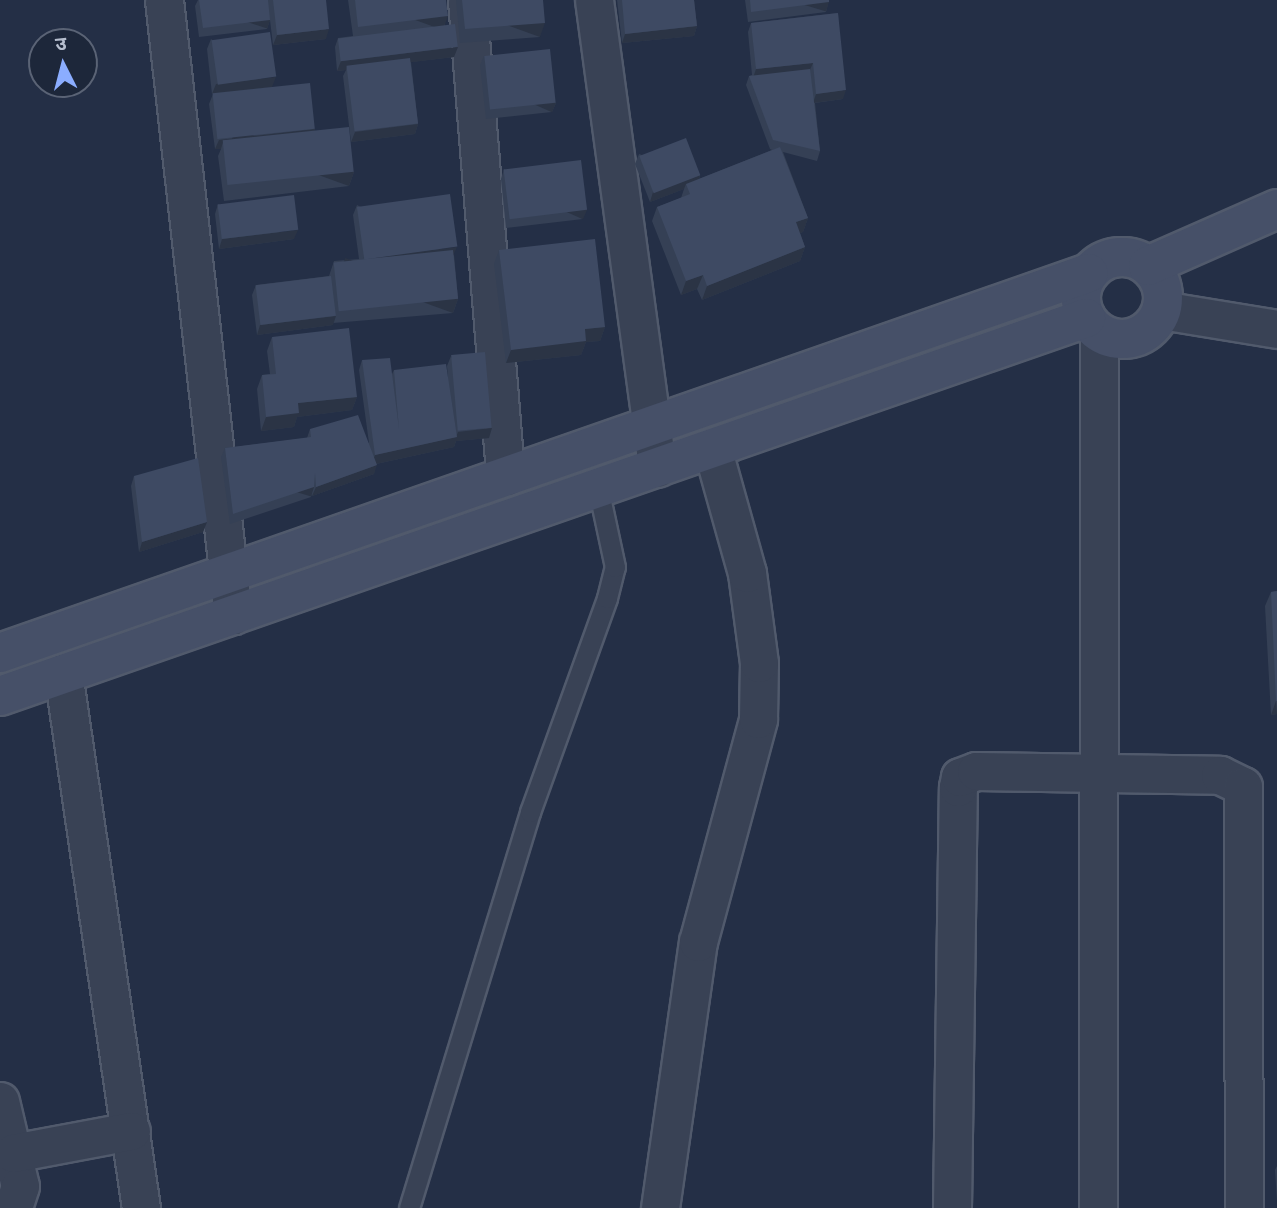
<!DOCTYPE html>
<html>
<head>
<meta charset="utf-8">
<style>
  body { margin:0 }
  #map { position:relative; width:1277px; height:1208px; overflow:hidden; background:#242f46; font-family:Figtree,"Noto Sans Devanagari",sans-serif }
  div>[style] { position:absolute }
  [style*='--x'] { left:calc(var(--x)*1px); top:calc(var(--y)*1px); width:calc(var(--w)*1px); rotate:calc(var(--a)*1deg) }
  .roads { filter:drop-shadow(2px 0 #515a6c) drop-shadow(-2px 0 #515a6c) drop-shadow(0 2px #515a6c) drop-shadow(0 -2px #515a6c) }
  .lane>* { height:19px; margin:-9.5px; padding:0 9.5px; transform-origin:9.5px; border-radius:9.5px; background:#394255 }
  .street>* { height:37px; margin:-18.5px; padding:0 18.5px; transform-origin:18.5px; border-radius:18.5px; background:#394255 }
  .secondary>* { height:38px; margin:-19px; padding:0 19px; transform-origin:19px; border-radius:19px; background:#465068 }
  .secondary>.ring { margin:-19px; padding:0; box-sizing:content-box; background:none; border:38px solid #465068; border-radius:50% }
  .wall>* { inset:0; background:#354055 }
  .shaded-wall>* { inset:0; background:#2b3445; transform-origin:0 0 }
  .building>* { inset:0; background:#3e4a63; transform-origin:0 0 }
  span { translate:-50% -50%; white-space:nowrap; text-align:center; line-height:1.15; -webkit-text-stroke:6px #1d273a; paint-order:stroke }
  .north { position:absolute; left:28px; top:28px; width:70px; height:70px; box-sizing:border-box; background:#1d273a; border:2px solid #5a6375; border-radius:50%; rotate:354deg; font-size:19px; font-weight:700; line-height:28px; text-align:center; color:#b6bece }
  .north::after { content:''; display:block; margin:auto; width:24px; height:32px; background:#8badff; clip-path:polygon(50% 0,100% 100%,50% 72%,0 100%) }
</style>
</head>
<body>
<div id="map">
  <div class="roads">
    <div class="lane">
      <i style="--x:409;--y:1208;--w:414;--a:-73"></i>
      <i style="--x:530;--y:812;--w:227;--a:-70.2"></i>
      <i style="--x:607;--y:598;--w:32;--a:-76"></i>
      <i style="--x:615;--y:567;--w:81;--a:-102.1"></i>
    </div>
    <div class="street">
      <i style="--x:164;--y:0;--w:619;--a:83.6"></i>
      <i style="--x:467;--y:0;--w:478;--a:85.4"></i>
      <i style="--x:594;--y:0;--w:472;--a:82.3"></i>
      <i style="--x:1161;--y:310;--w:118;--a:9.3"></i>
      <i style="--x:63;--y:673;--w:541;--a:81.71"></i>
      <i style="--x:0;--y:1101;--w:87;--a:76.8"></i>
      <i style="--x:20;--y:1186;--w:23;--a:108"></i>
      <i style="--x:13;--y:1153;--w:120;--a:-10.6"></i>
      <i style="--x:660;--y:1208;--w:269;--a:-81.9"></i>
      <i style="--x:698;--y:942;--w:231;--a:-74.9"></i>
      <i style="--x:758;--y:719;--w:56;--a:-89"></i>
      <i style="--x:759;--y:663;--w:91;--a:-97.6"></i>
      <i style="--x:747;--y:573;--w:130;--a:-105.6"></i>
      <i style="--x:952;--y:1208;--w:421;--a:-89.2"></i>
      <i style="--x:958;--y:787;--w:10;--a:-79"></i>
      <i style="--x:960;--y:777;--w:17;--a:-21"></i>
      <i style="--x:976;--y:771;--w:244;--a:0.9"></i>
      <i style="--x:1220;--y:775;--w:25;--a:26"></i>
      <i style="--x:1243;--y:786;--w:422;--a:89.9"></i>
      <i style="--x:1098;--y:1208;--w:875;--a:-89.93"></i>
    </div>
    <div class="secondary">
      <i class="ring" style="left:1081px;top:257px;width:44px;height:44px"></i>
      <i style="--x:1148;--y:266;--w:141;--a:-23.8"></i>
      <i style="--x:0;--y:653;--w:1153;--a:-19.24"></i>
      <i style="--x:0;--y:696;--w:1150;--a:-19.19"></i>
    </div>
  </div>
  <div class="wall">
    <i style="clip-path:polygon(198px 0,326px 0,326px 39px,273px 45px,270px 20px,267px 29px,199px 37px,195px 6px)"></i>
    <i style="clip-path:polygon(348px 0,446px 0,445px 25px,454px 57px,411px 62px,418px 124px,415px 134px,351px 142px,343px 76px,346px 70px,337px 71px,335px 47px,338px 38px,353px 36px)"></i>
    <i style="clip-path:polygon(456px 0,543px 0,540px 37px,460px 43px)"></i>
    <i style="clip-path:polygon(617px 0,694px 0,697px 26px,694px 36px,622px 43px)"></i>
    <i style="clip-path:polygon(745px 0,829px 0,826px 12px,748px 22px)"></i>
    <i style="clip-path:polygon(838px 13px,843px 99px,815px 103px,820px 151px,817px 161px,783px 152px,808px 218px,803px 232px,800px 233px,805px 247px,800px 261px,702px 300px,697px 289px,681px 295px,652px 221px,657px 207px,681px 198px,684px 189px,650px 202px,635px 164px,639px 154px,700px 175px,699px 179px,772px 150px,770px 149px,746px 85px,749px 76px,752px 75px,748px 32px,751px 23px)"></i>
    <i style="clip-path:polygon(211px 39px,272px 87px,212px 94px,207px 49px)"></i>
    <i style="clip-path:polygon(484px 56px,556px 103px,552px 112px,486px 119px,480px 65px)"></i>
    <i style="clip-path:polygon(213px 94px,315px 129px,314px 131px,354px 172px,349px 186px,224px 201px,218px 156px,221px 149px,215px 149px,209px 104px)"></i>
    <i style="clip-path:polygon(504px 169px,583px 219px,506px 228px,501px 179px)"></i>
    <i style="clip-path:polygon(218px 204px,294px 239px,219px 249px,215px 214px)"></i>
    <i style="clip-path:polygon(357px 205px,454px 255px,458px 299px,453px 313px,333px 323px,333px 325px,257px 335px,252px 295px,256px 285px,329px 276px,334px 261px,359px 259px,353px 215px)"></i>
    <i style="clip-path:polygon(499px 250px,605px 327px,600px 341px,586px 342px,581px 355px,506px 363px,494px 264px)"></i>
    <i style="clip-path:polygon(272px 337px,357px 397px,352px 410px,297px 417px,294px 427px,261px 431px,257px 389px,262px 375px,270px 374px,267px 351px)"></i>
    <i style="clip-path:polygon(451px 356px,489px 438px,456px 441px,454px 447px,376px 464px,374px 474px,312px 496px,312px 494px,311px 497px,230px 524px,221px 457px,225px 448px,307px 438px,310px 429px,369px 443px,359px 370px,362px 360px,392px 374px,394px 370px,448px 378px,447px 366px)"></i>
    <i style="clip-path:polygon(134px 476px,207px 522px,203px 532px,139px 552px,131px 486px)"></i>
    <i style="clip-path:polygon(1277px 591px,1277px 714px,1271px 715px,1265px 606px,1271px 592px)"></i>
    <i style="clip-path:polygon(1277px 1166px,1277px 1201px,1275px 1170px)"></i>
  </div>
  <div class="shaded-wall">
    <i style="left:829px;top:2px;width:10px;height:79px;rotate:107deg"></i>
    <i style="left:448px;top:16px;width:15px;height:91px;rotate:110deg"></i>
    <i style="left:270px;top:20px;width:9px;height:67px;rotate:108deg"></i>
    <i style="left:545px;top:23px;width:15px;height:80px;rotate:110deg"></i>
    <i style="clip-path:polygon(697px 26px,694px 36px,622px 43px,625px 34px)"></i>
    <i style="clip-path:polygon(329px 29px,326px 39px,273px 45px,277px 35px)"></i>
    <i style="clip-path:polygon(458px 47px,454px 57px,347px 70px,347px 66px,346px 70px,337px 71px,341px 61px)"></i>
    <i style="clip-path:polygon(813px 63px,809px 72px,753px 78px,756px 69px)"></i>
    <i style="clip-path:polygon(276px 77px,272px 87px,212px 94px,216px 84px)"></i>
    <i style="clip-path:polygon(846px 90px,843px 99px,813px 103px,816px 94px)"></i>
    <i style="left:556px;top:103px;width:10px;height:67px;rotate:114deg"></i>
    <i style="clip-path:polygon(418px 124px,415px 134px,351px 142px,355px 132px)"></i>
    <i style="clip-path:polygon(315px 129px,311px 138px,223px 142px,221px 149px,215px 149px,219px 140px)"></i>
    <i style="left:354px;top:172px;width:15px;height:126px;rotate:110deg"></i>
    <i style="clip-path:polygon(700px 175px,697px 185px,686px 184px,684px 189px,650px 202px,653px 192px)"></i>
    <i style="left:587px;top:210px;width:10px;height:78px;rotate:114deg"></i>
    <i style="clip-path:polygon(808px 218px,803px 232px,791px 236px,796px 222px)"></i>
    <i style="clip-path:polygon(298px 230px,294px 239px,219px 249px,222px 239px)"></i>
    <i style="clip-path:polygon(457px 247px,453px 256px,363px 258px)"></i>
    <i style="clip-path:polygon(805px 247px,800px 261px,702px 300px,707px 286px)"></i>
    <i style="clip-path:polygon(703px 275px,697px 289px,681px 295px,686px 281px)"></i>
    <i style="left:458px;top:299px;width:15px;height:120px;rotate:110deg"></i>
    <i style="clip-path:polygon(336px 316px,333px 325px,257px 335px,260px 325px)"></i>
    <i style="clip-path:polygon(605px 327px,600px 341px,586px 342px,581px 355px,506px 363px,511px 350px,585px 329px)"></i>
    <i style="clip-path:polygon(357px 397px,352px 410px,297px 417px,294px 427px,261px 431px,266px 417px,298px 403px)"></i>
    <i style="clip-path:polygon(492px 428px,489px 438px,456px 441px,454px 447px,371px 465px,375px 455px,456px 437px,458px 432px)"></i>
    <i style="clip-path:polygon(377px 465px,374px 474px,312px 496px,316px 487px)"></i>
    <i style="left:314px;top:487px;width:10px;height:85px;rotate:107deg"></i>
    <i style="clip-path:polygon(207px 522px,203px 532px,139px 552px,142px 542px)"></i>
    <i style="clip-path:polygon(1276px 701px,1277px 714px,1271px 715px)"></i>
  </div>
  <div class="building">
    <i style="clip-path:polygon(199px 0,268px 0,270px 20px,203px 28px)"></i>
    <i style="clip-path:polygon(273px 0,326px 0,329px 29px,277px 35px)"></i>
    <i style="clip-path:polygon(355px 0,446px 0,448px 16px,358px 27px)"></i>
    <i style="clip-path:polygon(462px 0,543px 0,545px 23px,465px 29px)"></i>
    <i style="clip-path:polygon(622px 0,694px 0,697px 26px,625px 34px)"></i>
    <i style="clip-path:polygon(750px 0,829px 0,829px 2px,751px 12px)"></i>
    <i style="clip-path:polygon(838px 13px,846px 90px,816px 94px,813px 63px,756px 69px,751px 23px)"></i>
    <i style="left:455px;top:24px;width:23px;height:118px;rotate:83deg"></i>
    <i style="left:270px;top:32px;width:45px;height:59px;rotate:82deg"></i>
    <i style="left:550px;top:49px;width:54px;height:66px;rotate:84deg"></i>
    <i style="left:410px;top:58px;width:66px;height:64px;rotate:83deg"></i>
    <i style="clip-path:polygon(810px 69px,820px 151px,773px 140px,749px 76px)"></i>
    <i style="left:310px;top:83px;width:46px;height:98px;rotate:84deg"></i>
    <i style="left:349px;top:127px;width:45px;height:127px;rotate:84deg"></i>
    <i style="left:686px;top:138px;width:40px;height:50px;rotate:69deg"></i>
    <i style="clip-path:polygon(780px 147px,808px 218px,796px 222px,805px 247px,707px 286px,703px 275px,686px 281px,657px 207px,690px 194px,686px 184px)"></i>
    <i style="left:581px;top:160px;width:50px;height:78px;rotate:83deg"></i>
    <i style="left:450px;top:194px;width:53px;height:94px;rotate:82deg"></i>
    <i style="left:294px;top:195px;width:35px;height:77px;rotate:83deg"></i>
    <i style="clip-path:polygon(595px 239px,605px 327px,585px 329px,586px 341px,511px 350px,499px 250px)"></i>
    <i style="left:453px;top:250px;width:49px;height:120px;rotate:84deg"></i>
    <i style="left:331px;top:276px;width:40px;height:76px;rotate:83deg"></i>
    <i style="clip-path:polygon(349px 328px,357px 397px,298px 403px,299px 413px,266px 417px,262px 375px,276px 374px,272px 337px)"></i>
    <i style="left:485px;top:352px;width:76px;height:34px;rotate:85deg"></i>
    <i style="clip-path:polygon(390px 358px,399px 429px,394px 370px,446px 364px,457px 437px,375px 455px,362px 360px)"></i>
    <i style="clip-path:polygon(358px 415px,377px 465px,316px 487px,315px 473px,314px 487px,233px 514px,225px 448px,311px 437px,310px 429px)"></i>
    <i style="clip-path:polygon(198px 458px,207px 522px,142px 542px,134px 476px)"></i>
    <i style="clip-path:polygon(1277px 591px,1277px 701px,1276px 701px,1271px 592px)"></i>
  </div>
  <div class="north">उ</div>
</div>
</body>
</html>
